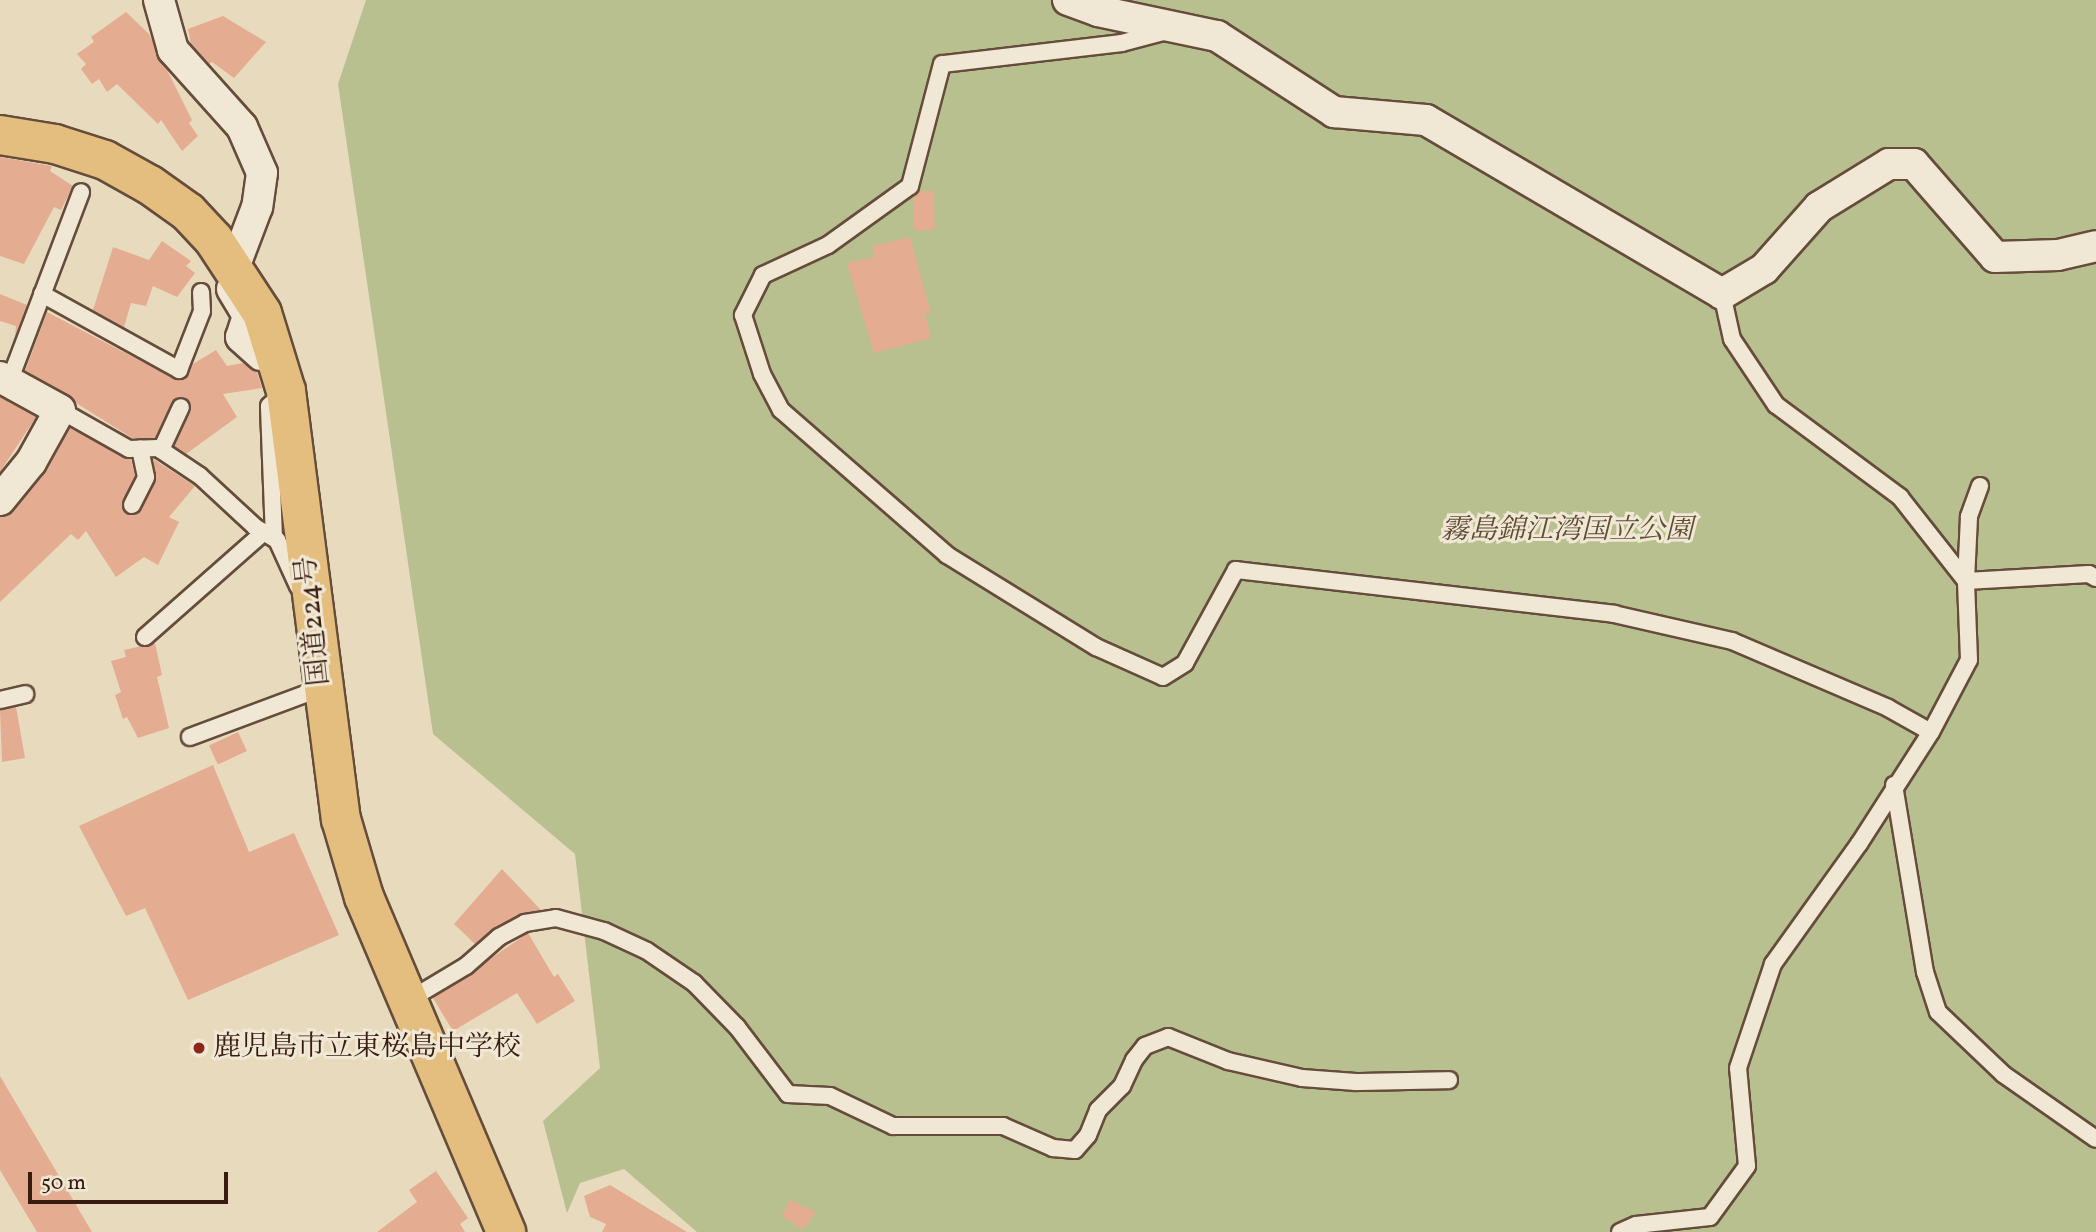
<!DOCTYPE html>
<html>
<head>
<meta charset="utf-8">
<style>
  body { margin:0 }
  #map { position:relative; width:2096px; height:1232px; overflow:hidden; background:#e8dbbd; font-family:Vollkorn,"Noto Serif JP",serif }
  div>[style] { position:absolute }
  [style*='--x'] { left:calc(var(--x)*1px); top:calc(var(--y)*1px); width:calc(var(--w)*1px); rotate:calc(var(--a)*1deg) }
  .green>* { inset:0; background:#b8c090 }
  .building>* { inset:0; background:#e4ac90; transform-origin:0 0 }
  .roads { filter:drop-shadow(2px 0 #654c3b) drop-shadow(-2px 0 #654c3b) drop-shadow(0 2px #654c3b) drop-shadow(0 -2px #654c3b) }
  .lane>* { height:16px; margin:-8px; padding:0 8px; transform-origin:8px; border-radius:8px; background:#f0e8d4 }
  .street>* { height:30px; margin:-15px; padding:0 15px; transform-origin:15px; border-radius:15px; background:#f0e8d4 }
  .highway>* { height:38px; margin:-19px; padding:0 19px; transform-origin:19px; border-radius:19px; background:#e4be7e }
  .dots>* { width:19px; height:19px; translate:-50% -50%; box-sizing:border-box; border:4px solid #f0e8d4; border-radius:50% }
  span { translate:-50% -50%; white-space:nowrap; text-align:center; line-height:1.15; -webkit-text-stroke:6px #f0e8d4; paint-order:stroke }
  .park-label { font-size:28px; color:#5f4d36; font-style:italic }
  .street-label { font-size:28px; color:#391c10 }
  .poi-label { font-size:28px; color:#391c10 }
  .left { translate:0 -50%; text-align:left }
  .scale { position:absolute; left:28px; top:1172px; width:200px; height:32px; box-sizing:border-box; border:4px solid #391c10; border-top:0; padding-left:9px; font-size:21px; line-height:24px; white-space:nowrap; color:#391c10; -webkit-text-stroke:5px #f0e8d4; paint-order:stroke }
</style>
</head>
<body>
<div id="map">
  <div class="green">
    <i style="clip-path:polygon(366px 0,2096px 0,2096px 1232px,697px 1232px,624px 1169px,580px 1183px,567px 1213px,543px 1121px,600px 1068px,575px 854px,433px 734px,338px 84px)"></i>
  </div>
  <div class="building">
    <i style="clip-path:polygon(126px 12px,149px 34px,192px 120px,189px 123px,198px 136px,182px 151px,161px 120px,158px 124px,117px 84px,107px 92px,99px 79px,92px 84px,81px 69px,86px 64px,77px 54px,94px 42px,91px 37px)"></i>
    <i style="clip-path:polygon(223px 16px,266px 42px,234px 78px,212px 62px,209px 64px,191px 44px,188px 29px)"></i>
    <i style="clip-path:polygon(0 157px,52px 166px,50px 171px,73px 186px,61px 210px,54px 207px,24px 264px,0 256px)"></i>
    <i style="left:934px;top:191px;width:39px;height:21px;rotate:89deg"></i>
    <i style="clip-path:polygon(910px 237px,931px 313px,925px 314px,931px 338px,874px 353px,847px 263px,875px 257px,872px 246px)"></i>
    <i style="clip-path:polygon(162px 241px,191px 261px,186px 266px,195px 273px,177px 297px,153px 286px,146px 306px,131px 303px,124px 327px,93px 310px,113px 247px,149px 260px)"></i>
    <i style="clip-path:polygon(0 294px,27px 305px,15px 337px,16px 326px,0 321px)"></i>
    <i style="clip-path:polygon(47px 312px,175px 379px,185px 379px,193px 364px,216px 350px,227px 366px,243px 363px,257px 372px,262px 388px,223px 394px,237px 417px,186px 454px,174px 446px,191px 411px,185px 397px,172px 402px,155px 438px,132px 438px,25px 371px)"></i>
    <i style="clip-path:polygon(0 397px,36px 417px,0 472px)"></i>
    <i style="clip-path:polygon(70px 428px,131px 459px,135px 476px,122px 505px,128px 515px,141px 510px,155px 482px,153px 459px,195px 486px,169px 517px,179px 522px,158px 565px,144px 557px,116px 577px,86px 531px,78px 540px,71px 534px,0 602px,0 517px,14px 511px,45px 473px)"></i>
    <i style="clip-path:polygon(155px 643px,162px 675px,157px 677px,169px 728px,138px 738px,127px 717px,123px 719px,115px 695px,121px 692px,111px 661px,126px 657px,124px 650px)"></i>
    <i style="clip-path:polygon(16px 707px,25px 758px,2px 762px,0 710px)"></i>
    <i style="left:238px;top:732px;width:21px;height:32px;rotate:65deg"></i>
    <i style="clip-path:polygon(213px 765px,249px 852px,294px 833px,339px 935px,188px 1000px,145px 908px,126px 916px,79px 826px)"></i>
    <i style="clip-path:polygon(502px 869px,541px 910px,520px 914px,475px 944px,454px 924px)"></i>
    <i style="clip-path:polygon(528px 933px,554px 977px,558px 974px,575px 1001px,537px 1024px,517px 993px,453px 1031px,433px 998px)"></i>
    <i style="clip-path:polygon(0 1076px,92px 1232px,37px 1232px,0 1170px)"></i>
    <i style="clip-path:polygon(436px 1171px,468px 1218px,460px 1224px,465px 1232px,377px 1232px,417px 1202px,409px 1190px)"></i>
    <i style="clip-path:polygon(610px 1185px,687px 1232px,602px 1232px,606px 1224px,590px 1217px,584px 1196px)"></i>
    <i style="clip-path:polygon(790px 1200px,816px 1212px,803px 1230px,782px 1216px)"></i>
  </div>
  <div class="roads">
    <div class="lane">
      <i style="--x:1167;--y:31;--w:47;--a:165.1"></i>
      <i style="--x:1122;--y:43;--w:181;--a:173.3"></i>
      <i style="--x:942;--y:64;--w:126;--a:104.7"></i>
      <i style="--x:910;--y:186;--w:101;--a:144.3"></i>
      <i style="--x:828;--y:245;--w:72;--a:155.2"></i>
      <i style="--x:763;--y:275;--w:45;--a:116.6"></i>
      <i style="--x:743;--y:315;--w:62;--a:72.1"></i>
      <i style="--x:762;--y:374;--w:41;--a:62.2"></i>
      <i style="--x:781;--y:410;--w:220;--a:41.1"></i>
      <i style="--x:947;--y:555;--w:175;--a:31.7"></i>
      <i style="--x:1096;--y:647;--w:73;--a:24.1"></i>
      <i style="--x:1163;--y:677;--w:26;--a:-32"></i>
      <i style="--x:1185;--y:663;--w:106;--a:-61.3"></i>
      <i style="--x:1236;--y:570;--w:381;--a:6.6"></i>
      <i style="--x:1614;--y:614;--w:121;--a:12.9"></i>
      <i style="--x:1732;--y:641;--w:170;--a:23.2"></i>
      <i style="--x:1888;--y:708;--w:49;--a:29.2"></i>
      <i style="--x:42;--y:294;--w:157;--a:29"></i>
      <i style="--x:179;--y:370;--w:63;--a:-68.7"></i>
      <i style="--x:202;--y:311;--w:19;--a:-93"></i>
      <i style="--x:9;--y:382;--w:203;--a:-69.2"></i>
      <i style="--x:60;--y:410;--w:79;--a:29.5"></i>
      <i style="--x:129;--y:449;--w:29;--a:-2"></i>
      <i style="--x:158;--y:448;--w:50;--a:33.7"></i>
      <i style="--x:200;--y:476;--w:75;--a:42.8"></i>
      <i style="--x:255;--y:527;--w:26;--a:31"></i>
      <i style="--x:277;--y:540;--w:51;--a:65.5"></i>
      <i style="--x:161;--y:450;--w:47;--a:-65.1"></i>
      <i style="--x:1980;--y:486;--w:33;--a:110"></i>
      <i style="--x:1969;--y:517;--w:64;--a:92.7"></i>
      <i style="--x:1966;--y:581;--w:123;--a:-3.3"></i>
      <i style="--x:2089;--y:574;--w:8;--a:30"></i>
      <i style="--x:132;--y:505;--w:31;--a:-63"></i>
      <i style="--x:146;--y:477;--w:29;--a:-102"></i>
      <i style="--x:274;--y:538;--w:132;--a:-92.2"></i>
      <i style="--x:269;--y:406;--w:13;--a:-42"></i>
      <i style="--x:145;--y:637;--w:159;--a:-41.4"></i>
      <i style="--x:0;--y:700;--w:26;--a:-13"></i>
      <i style="--x:190;--y:737;--w:140;--a:-20.5"></i>
      <i style="--x:1894;--y:785;--w:190;--a:80.6"></i>
      <i style="--x:1925;--y:972;--w:42;--a:72"></i>
      <i style="--x:1938;--y:1012;--w:90;--a:43.6"></i>
      <i style="--x:2003;--y:1074;--w:113;--a:35"></i>
      <i style="--x:409;--y:1000;--w:66;--a:-30.8"></i>
      <i style="--x:466;--y:966;--w:44;--a:-41.3"></i>
      <i style="--x:499;--y:937;--w:30;--a:-28"></i>
      <i style="--x:525;--y:923;--w:31;--a:-9"></i>
      <i style="--x:556;--y:918;--w:50;--a:15.2"></i>
      <i style="--x:604;--y:931;--w:47;--a:24.9"></i>
      <i style="--x:647;--y:951;--w:57;--a:34.2"></i>
      <i style="--x:694;--y:983;--w:62;--a:45.7"></i>
      <i style="--x:737;--y:1027;--w:84;--a:52.7"></i>
      <i style="--x:788;--y:1094;--w:42;--a:2.7"></i>
      <i style="--x:830;--y:1096;--w:70;--a:25.5"></i>
      <i style="--x:893;--y:1126;--w:110;--a:0"></i>
      <i style="--x:1003;--y:1126;--w:55;--a:23.7"></i>
      <i style="--x:1053;--y:1148;--w:22;--a:5"></i>
      <i style="--x:1075;--y:1150;--w:20;--a:-49"></i>
      <i style="--x:1088;--y:1135;--w:27;--a:-68"></i>
      <i style="--x:1098;--y:1110;--w:34;--a:-45"></i>
      <i style="--x:1122;--y:1086;--w:29;--a:-65"></i>
      <i style="--x:1134;--y:1060;--w:18;--a:-52"></i>
      <i style="--x:1145;--y:1046;--w:25;--a:-21"></i>
      <i style="--x:1168;--y:1037;--w:65;--a:21.8"></i>
      <i style="--x:1228;--y:1061;--w:76;--a:12.9"></i>
      <i style="--x:1302;--y:1078;--w:54;--a:4.2"></i>
      <i style="--x:1356;--y:1082;--w:93;--a:-1.2"></i>
      <i style="--x:1620;--y:1232;--w:17;--a:-24"></i>
      <i style="--x:1636;--y:1225;--w:74;--a:-6.2"></i>
      <i style="--x:1710;--y:1217;--w:63;--a:-54"></i>
      <i style="--x:1747;--y:1166;--w:98;--a:-95.2"></i>
      <i style="--x:1738;--y:1068;--w:110;--a:-71.4"></i>
      <i style="--x:1773;--y:964;--w:148;--a:-54.4"></i>
      <i style="--x:1859;--y:844;--w:133;--a:-57.3"></i>
      <i style="--x:1931;--y:732;--w:81;--a:-62.2"></i>
      <i style="--x:1969;--y:660;--w:79;--a:-92.2"></i>
      <i style="--x:1966;--y:581;--w:107;--a:-128.2"></i>
      <i style="--x:1900;--y:497;--w:154;--a:-143.4"></i>
      <i style="--x:1776;--y:405;--w:79;--a:-123.7"></i>
      <i style="--x:1732;--y:339;--w:46;--a:-102.5"></i>
    </div>
    <div class="street">
      <i style="--x:159;--y:0;--w:52;--a:74.4"></i>
      <i style="--x:173;--y:50;--w:103;--a:48.1"></i>
      <i style="--x:242;--y:127;--w:50;--a:66.5"></i>
      <i style="--x:262;--y:173;--w:34;--a:98"></i>
      <i style="--x:257;--y:207;--w:62;--a:110.8"></i>
      <i style="--x:1068;--y:0;--w:32;--a:20"></i>
      <i style="--x:1098;--y:11;--w:122;--a:11.9"></i>
      <i style="--x:1217;--y:36;--w:140;--a:33"></i>
      <i style="--x:1334;--y:112;--w:92;--a:5"></i>
      <i style="--x:1426;--y:120;--w:343;--a:30.4"></i>
      <i style="--x:1722;--y:294;--w:49;--a:-30.8"></i>
      <i style="--x:1764;--y:269;--w:83;--a:-48.4"></i>
      <i style="--x:1819;--y:207;--w:82;--a:-31.6"></i>
      <i style="--x:1889;--y:164;--w:25;--a:0"></i>
      <i style="--x:1914;--y:164;--w:123;--a:48.9"></i>
      <i style="--x:1995;--y:257;--w:63;--a:-1.8"></i>
      <i style="--x:2058;--y:255;--w:39;--a:-13"></i>
      <i style="--x:232;--y:289;--w:31;--a:59"></i>
      <i style="--x:248;--y:316;--w:22;--a:108"></i>
      <i style="--x:241;--y:337;--w:27;--a:42"></i>
      <i style="--x:0;--y:377;--w:68;--a:28.8"></i>
      <i style="--x:60;--y:410;--w:60;--a:119.1"></i>
      <i style="--x:31;--y:462;--w:49;--a:129.2"></i>
    </div>
    <div class="highway">
      <i style="--x:0;--y:135;--w:56;--a:9.3"></i>
      <i style="--x:55;--y:144;--w:52;--a:17.7"></i>
      <i style="--x:105;--y:160;--w:51;--a:29.1"></i>
      <i style="--x:150;--y:185;--w:47;--a:35.4"></i>
      <i style="--x:188;--y:212;--w:38;--a:47"></i>
      <i style="--x:214;--y:240;--w:87;--a:56.7"></i>
      <i style="--x:262;--y:313;--w:82;--a:72.9"></i>
      <i style="--x:286;--y:391;--w:432;--a:82.7"></i>
      <i style="--x:341;--y:819;--w:81;--a:73.6"></i>
      <i style="--x:364;--y:897;--w:364;--a:67"></i>
    </div>
  </div>
  <div class="dots">
    <i style="left:199px;top:1048px;background:#8f2418"></i>
  </div>
  <div class="park-label">
    <span style="left:1567px;top:531px">霧島錦江湾国立公園</span>
  </div>
  <div class="street-label">
    <span style="left:314px;top:621px;rotate:-96deg">国道224号</span>
  </div>
  <div class="poi-label">
    <span class="left" style="left:213px;top:1048px">鹿児島市立東桜島中学校</span>
  </div>
  <div class="scale">50 m</div>
</div>
</body>
</html>
